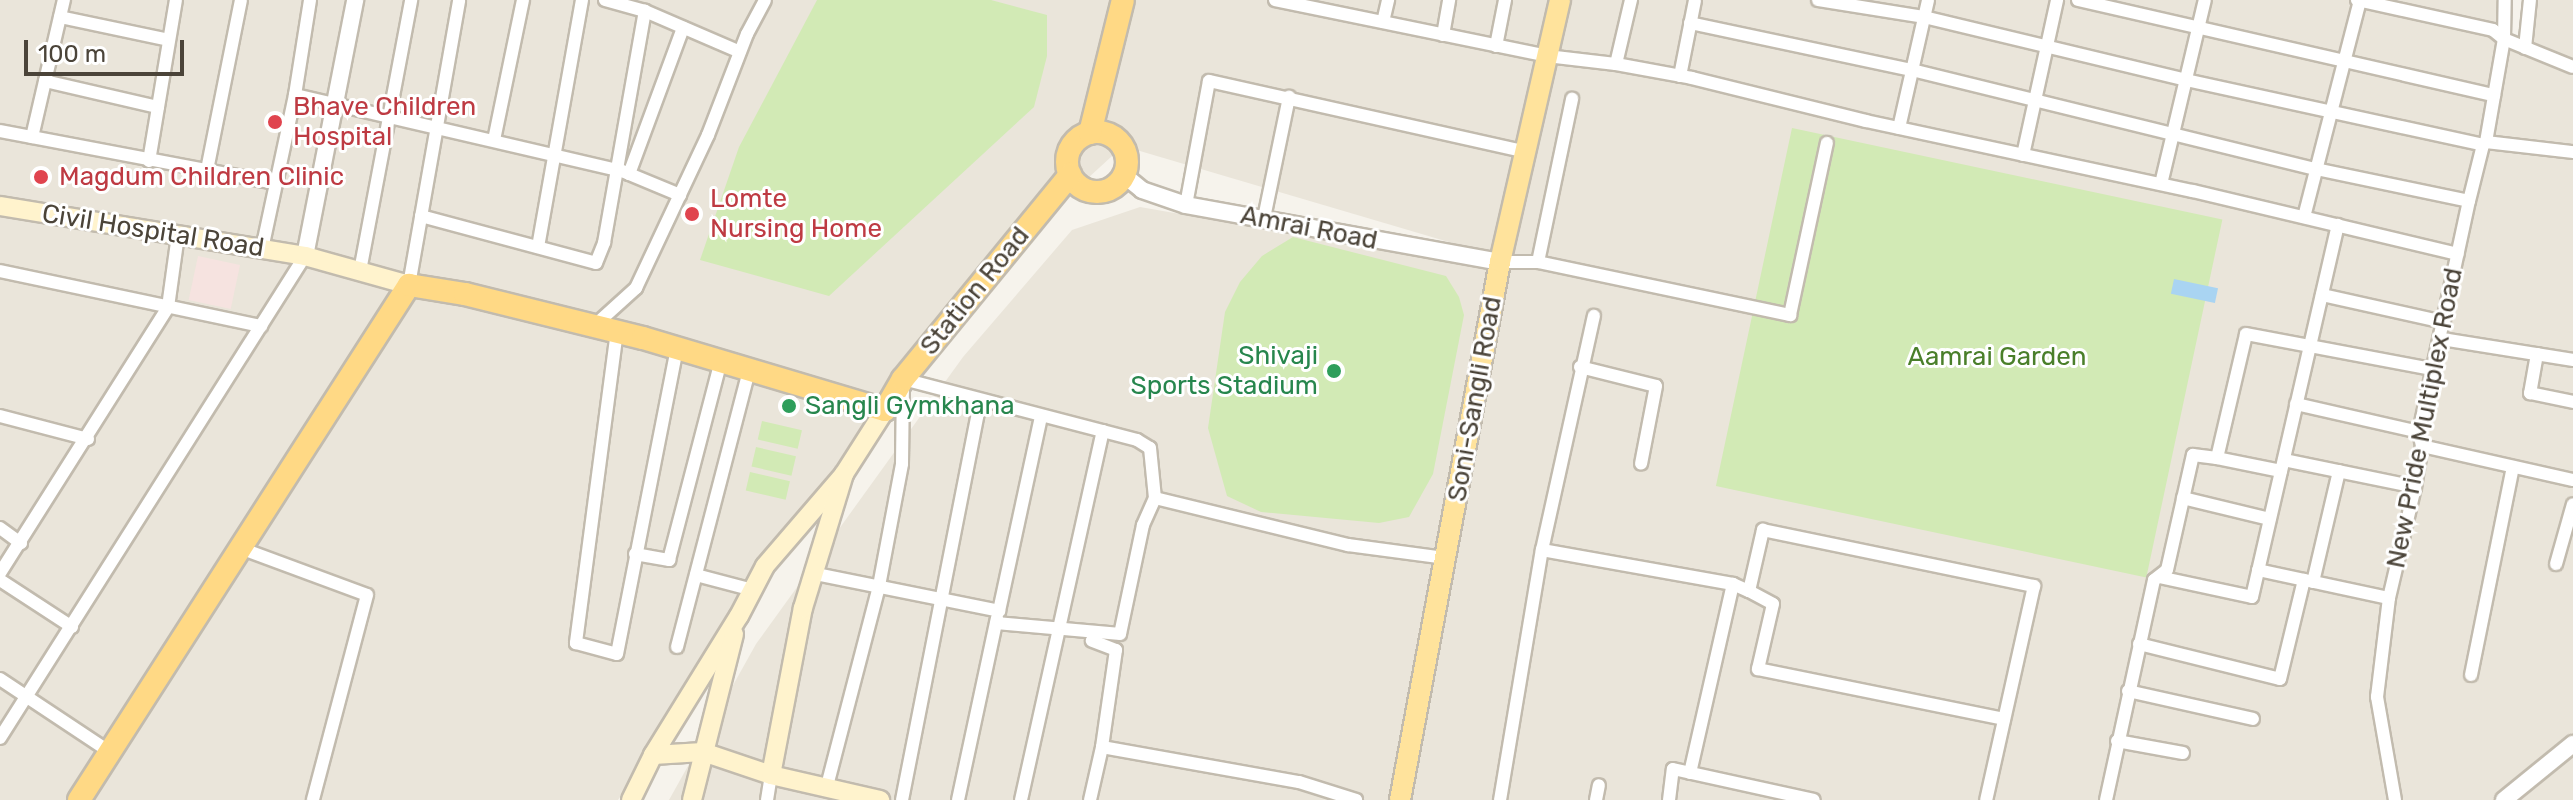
<!DOCTYPE html>
<html>
<head>
<meta charset="utf-8">
<style>
  body { margin:0 }
  #map { position:relative; width:2573px; height:800px; overflow:hidden; background:#f6f3ec; font-family:Rubik,sans-serif }
  div>[style] { position:absolute }
  [style*='--x'] { left:calc(var(--x)*1px); top:calc(var(--y)*1px); width:calc(var(--w)*1px); rotate:calc(var(--a)*1deg) }
  .residential>* { inset:0; background:#eae5da }
  .medical>* { inset:0; background:#f6e3e0; transform-origin:0 0 }
  .green>* { inset:0; background:#d2eab5; transform-origin:0 0 }
  .water>* { inset:0; background:#a9d4f2; transform-origin:0 0 }
  .roads { filter:drop-shadow(2px 0 #c2bbae) drop-shadow(-2px 0 #c2bbae) drop-shadow(0 2px #c2bbae) drop-shadow(0 -2px #c2bbae) }
  .minor>* { height:12px; margin:-6px; padding:0 6px; transform-origin:6px; border-radius:6px; background:#fff }
  .tertiary>* { height:16px; margin:-8px; padding:0 8px; transform-origin:8px; border-radius:8px; background:#fff }
  .secondary>* { height:18px; margin:-9px; padding:0 9px; transform-origin:9px; border-radius:9px; background:#fff3cd }
  .primary>* { height:20px; margin:-10px; padding:0 10px; transform-origin:10px; border-radius:10px; background:#ffe39c }
  .trunk>* { height:22px; margin:-11px; padding:0 11px; transform-origin:11px; border-radius:11px; background:#ffd985 }
  .trunk>.ring { margin:-11px; padding:0; box-sizing:content-box; background:none; border:22px solid #ffd985; border-radius:50% }
  .dots>* { width:22px; height:22px; translate:-50% -50%; box-sizing:border-box; border:4px solid #fff; border-radius:50% }
  span { translate:-50% -50%; white-space:nowrap; text-align:center; line-height:1.15; -webkit-text-stroke:6px #fff; paint-order:stroke }
  .health-label { font-size:26px; color:#be3a42 }
  .left { translate:0 -50%; text-align:left }
  .street-label { font-size:26px; color:#4b4439 }
  .leisure-label { font-size:26px; color:#27864d }
  .right { translate:-100% -50%; text-align:right }
  .park-label { font-size:26px; color:#4a7f2a }
  .scale { position:absolute; left:24px; top:40px; width:160px; height:36px; box-sizing:border-box; border:4px solid #4b4439; border-top:0; padding-left:10px; font-size:24px; line-height:28px; white-space:nowrap; color:#4b4439; -webkit-text-stroke:6px #fff; paint-order:stroke }
</style>
</head>
<body>
<div id="map">
  <div class="residential">
    <i style="clip-path:polygon(0 0,2505px 0,2504px 39px,2525px 47px,2523px 0,2573px 0,2573px 800px,669px 800px,756px 644px,963px 357px,1072px 230px,1140px 207px,1506px 271px,1503px 258px,1123px 146px,1003px 256px,885px 410px,618px 800px,0 800px)"></i>
  </div>
  <div class="medical">
    <i style="left:198px;top:256px;width:43px;height:45px;rotate:12deg"></i>
  </div>
  <div class="green">
    <i style="clip-path:polygon(817px 0,991px 0,1047px 15px,1047px 56px,1034px 107px,829px 296px,700px 260px,739px 147px)"></i>
    <i style="left:1792px;top:128px;width:440px;height:366px;rotate:12deg"></i>
    <i style="clip-path:polygon(1293px 237px,1446px 276px,1459px 297px,1464px 315px,1433px 474px,1409px 517px,1379px 523px,1261px 512px,1227px 496px,1208px 428px,1225px 312px,1240px 282px,1262px 256px)"></i>
    <i style="left:762px;top:421px;width:41px;height:19px;rotate:13deg"></i>
    <i style="left:756px;top:447px;width:41px;height:20px;rotate:13deg"></i>
    <i style="left:750px;top:472px;width:41px;height:19px;rotate:13deg"></i>
  </div>
  <div class="water">
    <i style="left:2174px;top:279px;width:45px;height:15px;rotate:12deg"></i>
  </div>
  <div class="roads">
    <div class="minor">
      <i style="--x:605;--y:0;--w:41;--a:15.4"></i>
      <i style="--x:645;--y:11;--w:103;--a:23.3"></i>
      <i style="--x:1275;--y:0;--w:278;--a:11.6"></i>
      <i style="--x:1547;--y:56;--w:69;--a:6.6"></i>
      <i style="--x:1616;--y:64;--w:77;--a:10.4"></i>
      <i style="--x:1692;--y:78;--w:179;--a:13.9"></i>
      <i style="--x:1866;--y:121;--w:334;--a:12.1"></i>
      <i style="--x:2193;--y:191;--w:272;--a:13.4"></i>
      <i style="--x:1818;--y:0;--w:107;--a:9.1"></i>
      <i style="--x:1924;--y:17;--w:269;--a:13.5"></i>
      <i style="--x:2186;--y:80;--w:304;--a:12.3"></i>
      <i style="--x:2078;--y:0;--w:427;--a:12.9"></i>
      <i style="--x:2357;--y:0;--w:139;--a:12.4"></i>
      <i style="--x:2493;--y:30;--w:14;--a:39"></i>
      <i style="--x:2504;--y:39;--w:74;--a:22.1"></i>
      <i style="--x:60;--y:17;--w:111;--a:11.9"></i>
      <i style="--x:1383;--y:22;--w:23;--a:-77"></i>
      <i style="--x:1690;--y:23;--w:227;--a:12"></i>
      <i style="--x:1912;--y:70;--w:416;--a:13.8"></i>
      <i style="--x:2316;--y:169;--w:156;--a:11.8"></i>
      <i style="--x:1443;--y:35;--w:36;--a:-80"></i>
      <i style="--x:1496;--y:46;--w:47;--a:-78.9"></i>
      <i style="--x:2525;--y:48;--w:48;--a:-84.1"></i>
      <i style="--x:1616;--y:64;--w:66;--a:-76.8"></i>
      <i style="--x:1680;--y:76;--w:77;--a:-78.8"></i>
      <i style="--x:45;--y:81;--w:116;--a:13"></i>
      <i style="--x:295;--y:95;--w:336;--a:13.1"></i>
      <i style="--x:622;--y:171;--w:63;--a:22.5"></i>
      <i style="--x:1899;--y:128;--w:131;--a:-77.2"></i>
      <i style="--x:0;--y:131;--w:281;--a:10.7"></i>
      <i style="--x:32;--y:137;--w:141;--a:-76.9"></i>
      <i style="--x:494;--y:140;--w:143;--a:-78.3"></i>
      <i style="--x:2486;--y:142;--w:88;--a:6.6"></i>
      <i style="--x:2023;--y:155;--w:159;--a:-77.6"></i>
      <i style="--x:149;--y:161;--w:163;--a:-80.5"></i>
      <i style="--x:207;--y:170;--w:173;--a:-78.7"></i>
      <i style="--x:629;--y:174;--w:156;--a:-69.7"></i>
      <i style="--x:2161;--y:184;--w:189;--a:-76.6"></i>
      <i style="--x:1186;--y:205;--w:126;--a:-79.5"></i>
      <i style="--x:1209;--y:81;--w:325;--a:12.6"></i>
      <i style="--x:421;--y:216;--w:181;--a:15"></i>
      <i style="--x:596;--y:263;--w:22;--a:-68"></i>
      <i style="--x:604;--y:243;--w:236;--a:-80"></i>
      <i style="--x:2304;--y:217;--w:223;--a:-75.5"></i>
      <i style="--x:1264;--y:218;--w:124;--a:-78.3"></i>
      <i style="--x:538;--y:247;--w:251;--a:-79.9"></i>
      <i style="--x:262;--y:249;--w:157;--a:-77.9"></i>
      <i style="--x:295;--y:95;--w:96;--a:-81"></i>
      <i style="--x:1500;--y:262;--w:38;--a:0"></i>
      <i style="--x:1538;--y:262;--w:258;--a:11.9"></i>
      <i style="--x:1790;--y:315;--w:176;--a:-77.9"></i>
      <i style="--x:1538;--y:262;--w:167;--a:-78.2"></i>
      <i style="--x:0;--y:271;--w:267;--a:11.9"></i>
      <i style="--x:360;--y:271;--w:276;--a:-79.3"></i>
      <i style="--x:409;--y:285;--w:289;--a:-80"></i>
      <i style="--x:2322;--y:295;--w:125;--a:12.5"></i>
      <i style="--x:594;--y:326;--w:57;--a:-42.1"></i>
      <i style="--x:636;--y:288;--w:169;--a:-64.8"></i>
      <i style="--x:708;--y:135;--w:108;--a:-68.9"></i>
      <i style="--x:747;--y:34;--w:38;--a:-62"></i>
      <i style="--x:617;--y:331;--w:315;--a:97.5"></i>
      <i style="--x:576;--y:643;--w:42;--a:15"></i>
      <i style="--x:617;--y:654;--w:312;--a:-78.9"></i>
      <i style="--x:2442;--y:339;--w:133;--a:9.1"></i>
      <i style="--x:2537;--y:354;--w:40;--a:100"></i>
      <i style="--x:2530;--y:393;--w:44;--a:11.8"></i>
      <i style="--x:1580;--y:367;--w:78;--a:14"></i>
      <i style="--x:1656;--y:386;--w:79;--a:100.9"></i>
      <i style="--x:2296;--y:404;--w:126;--a:12.8"></i>
      <i style="--x:0;--y:416;--w:91;--a:14.6"></i>
      <i style="--x:2422;--y:446;--w:155;--a:12.7"></i>
      <i style="--x:2284;--y:460;--w:134;--a:11.6"></i>
      <i style="--x:2281;--y:471;--w:65;--a:-168.5"></i>
      <i style="--x:2217;--y:458;--w:127;--a:-76.8"></i>
      <i style="--x:2246;--y:334;--w:189;--a:10.7"></i>
      <i style="--x:1155;--y:498;--w:199;--a:13.7"></i>
      <i style="--x:1348;--y:545;--w:99;--a:7.6"></i>
      <i style="--x:2183;--y:498;--w:89;--a:13.6"></i>
      <i style="--x:0;--y:528;--w:26;--a:36"></i>
      <i style="--x:240;--y:548;--w:135;--a:20.3"></i>
      <i style="--x:367;--y:595;--w:212;--a:104.8"></i>
      <i style="--x:1542;--y:550;--w:194;--a:10.1"></i>
      <i style="--x:1733;--y:584;--w:17;--a:24"></i>
      <i style="--x:1749;--y:591;--w:27;--a:28"></i>
      <i style="--x:1773;--y:604;--w:67;--a:103"></i>
      <i style="--x:1758;--y:669;--w:251;--a:11.5"></i>
      <i style="--x:635;--y:554;--w:35;--a:10"></i>
      <i style="--x:669;--y:560;--w:206;--a:-75.4"></i>
      <i style="--x:2556;--y:564;--w:62;--a:-74.2"></i>
      <i style="--x:2258;--y:570;--w:134;--a:12.1"></i>
      <i style="--x:0;--y:573;--w:315;--a:-57.7"></i>
      <i style="--x:168;--y:307;--w:73;--a:-82.1"></i>
      <i style="--x:816;--y:574;--w:187;--a:11.4"></i>
      <i style="--x:999;--y:611;--w:199;--a:-77.8"></i>
      <i style="--x:696;--y:575;--w:59;--a:14.7"></i>
      <i style="--x:2159;--y:577;--w:95;--a:12.1"></i>
      <i style="--x:2252;--y:597;--w:382;--a:-77"></i>
      <i style="--x:0;--y:580;--w:86;--a:33.1"></i>
      <i style="--x:2313;--y:582;--w:114;--a:-76.8"></i>
      <i style="--x:1749;--y:591;--w:63;--a:-77.1"></i>
      <i style="--x:1763;--y:530;--w:277;--a:11.7"></i>
      <i style="--x:2034;--y:586;--w:219;--a:102.6"></i>
      <i style="--x:2139;--y:644;--w:145;--a:13.9"></i>
      <i style="--x:2280;--y:679;--w:102;--a:-76.4"></i>
      <i style="--x:677;--y:647;--w:286;--a:-75.4"></i>
      <i style="--x:2471;--y:675;--w:212;--a:-78.6"></i>
      <i style="--x:0;--y:679;--w:132;--a:33.6"></i>
      <i style="--x:2128;--y:691;--w:128;--a:12.6"></i>
      <i style="--x:0;--y:738;--w:570;--a:-57.68"></i>
      <i style="--x:2117;--y:741;--w:67;--a:10.3"></i>
      <i style="--x:1102;--y:747;--w:200;--a:10.1"></i>
      <i style="--x:1299;--y:782;--w:60;--a:17.5"></i>
      <i style="--x:1690;--y:773;--w:194;--a:-77.2"></i>
      <i style="--x:827;--y:786;--w:207;--a:-75.4"></i>
      <i style="--x:879;--y:586;--w:124;--a:-79.3"></i>
      <i style="--x:902;--y:464;--w:85;--a:-89.3"></i>
      <i style="--x:903;--y:379;--w:242;--a:14.6"></i>
      <i style="--x:1137;--y:440;--w:15;--a:32"></i>
      <i style="--x:1150;--y:448;--w:50;--a:84.3"></i>
      <i style="--x:1155;--y:498;--w:30;--a:114"></i>
      <i style="--x:1143;--y:525;--w:111;--a:101.9"></i>
      <i style="--x:1120;--y:634;--w:124;--a:-174.9"></i>
      <i style="--x:767;--y:800;--w:25;--a:-81"></i>
      <i style="--x:902;--y:800;--w:406;--a:-78.9"></i>
      <i style="--x:958;--y:800;--w:186;--a:-77.9"></i>
      <i style="--x:1021;--y:800;--w:378;--a:-77.5"></i>
      <i style="--x:1090;--y:800;--w:54;--a:-77.2"></i>
      <i style="--x:1102;--y:747;--w:98;--a:-81.8"></i>
      <i style="--x:1116;--y:650;--w:26;--a:-159"></i>
      <i style="--x:1500;--y:800;--w:254;--a:-80.5"></i>
      <i style="--x:1542;--y:550;--w:240;--a:-77.5"></i>
      <i style="--x:1596;--y:800;--w:15;--a:-79"></i>
      <i style="--x:1669;--y:800;--w:31;--a:-83"></i>
      <i style="--x:1673;--y:769;--w:144;--a:12.4"></i>
      <i style="--x:2106;--y:800;--w:225;--a:-77.7"></i>
      <i style="--x:2154;--y:580;--w:16;--a:-38"></i>
      <i style="--x:2167;--y:570;--w:118;--a:-77.3"></i>
      <i style="--x:2193;--y:455;--w:24;--a:7"></i>
      <i style="--x:2395;--y:800;--w:105;--a:-99.9"></i>
      <i style="--x:2377;--y:697;--w:100;--a:-83.1"></i>
      <i style="--x:2389;--y:598;--w:114;--a:-76.8"></i>
      <i style="--x:2415;--y:487;--w:42;--a:-80.3"></i>
      <i style="--x:2422;--y:446;--w:14;--a:-102"></i>
      <i style="--x:2419;--y:432;--w:236;--a:-77.8"></i>
      <i style="--x:2469;--y:201;--w:58;--a:-76"></i>
      <i style="--x:2483;--y:145;--w:4;--a:-45"></i>
      <i style="--x:2486;--y:142;--w:105;--a:-80.1"></i>
      <i style="--x:2504;--y:39;--w:39;--a:-89"></i>
    </div>
    <div class="tertiary">
      <i style="--x:1125;--y:176;--w:22;--a:39"></i>
      <i style="--x:1142;--y:190;--w:46;--a:18.8"></i>
      <i style="--x:1186;--y:205;--w:319;--a:10.3"></i>
      <i style="--x:305;--y:256;--w:261;--a:-78.9"></i>
      <i style="--x:2504;--y:800;--w:89;--a:-39.1"></i>
    </div>
    <div class="secondary">
      <i style="--x:0;--y:206;--w:309;--a:9.3"></i>
      <i style="--x:305;--y:256;--w:108;--a:15.6"></i>
      <i style="--x:653;--y:755;--w:163;--a:-58.3"></i>
      <i style="--x:739;--y:616;--w:56;--a:-62.5"></i>
      <i style="--x:765;--y:566;--w:121;--a:-49.3"></i>
      <i style="--x:844;--y:474;--w:76;--a:-57.4"></i>
      <i style="--x:771;--y:775;--w:112;--a:12.9"></i>
      <i style="--x:631;--y:800;--w:50;--a:-63.9"></i>
      <i style="--x:653;--y:755;--w:50;--a:-3.4"></i>
      <i style="--x:703;--y:752;--w:72;--a:18.7"></i>
      <i style="--x:771;--y:775;--w:170;--a:-79.2"></i>
      <i style="--x:803;--y:608;--w:140;--a:-73"></i>
      <i style="--x:692;--y:800;--w:171;--a:-75.8"></i>
    </div>
    <div class="primary">
      <i style="--x:1400;--y:800;--w:547;--a:-79.47"></i>
      <i style="--x:1500;--y:262;--w:269;--a:-77.1"></i>
    </div>
    <div class="trunk">
      <i class="ring" style="left:1067px;top:132px;width:38px;height:38px"></i>
      <i style="--x:1090;--y:133;--w:137;--a:-76.1"></i>
      <i style="--x:79;--y:800;--w:612;--a:-57.35"></i>
      <i style="--x:409;--y:285;--w:57;--a:9.1"></i>
      <i style="--x:465;--y:294;--w:183;--a:13.9"></i>
      <i style="--x:643;--y:338;--w:252;--a:16.6"></i>
      <i style="--x:885;--y:410;--w:36;--a:-60"></i>
      <i style="--x:903;--y:379;--w:264;--a:-50.7"></i>
    </div>
  </div>
  <div class="dots">
    <i style="left:275px;top:122px;background:#e0444e"></i>
    <i style="left:41px;top:177px;background:#e0444e"></i>
    <i style="left:692px;top:214px;background:#e0444e"></i>
    <i style="left:1334px;top:371px;background:#2e9e5b"></i>
    <i style="left:789px;top:406px;background:#2e9e5b"></i>
  </div>
  <div class="health-label">
    <span class="left" style="left:293px;top:122px">Bhave Children<br>Hospital</span>
    <span class="left" style="left:59px;top:177px">Magdum Children Clinic</span>
    <span class="left" style="left:710px;top:214px">Lomte<br>Nursing Home</span>
  </div>
  <div class="street-label">
    <span style="left:1309px;top:228px;rotate:11deg">Amrai Road</span>
    <span style="left:153px;top:231px;rotate:9deg">Civil Hospital Road</span>
    <span style="left:975px;top:291px;rotate:-51deg">Station Road</span>
    <span style="left:1475px;top:399px;rotate:-80deg">Soni-Sangli Road</span>
    <span style="left:2425px;top:418px;rotate:-79deg">New Pride Multiplex Road</span>
  </div>
  <div class="leisure-label">
    <span class="right" style="left:1318px;top:371px">Shivaji<br>Sports Stadium</span>
    <span class="left" style="left:805px;top:406px">Sangli Gymkhana</span>
  </div>
  <div class="park-label">
    <span style="left:1997px;top:357px">Aamrai Garden</span>
  </div>
  <div class="scale">100 m</div>
</div>
</body>
</html>
